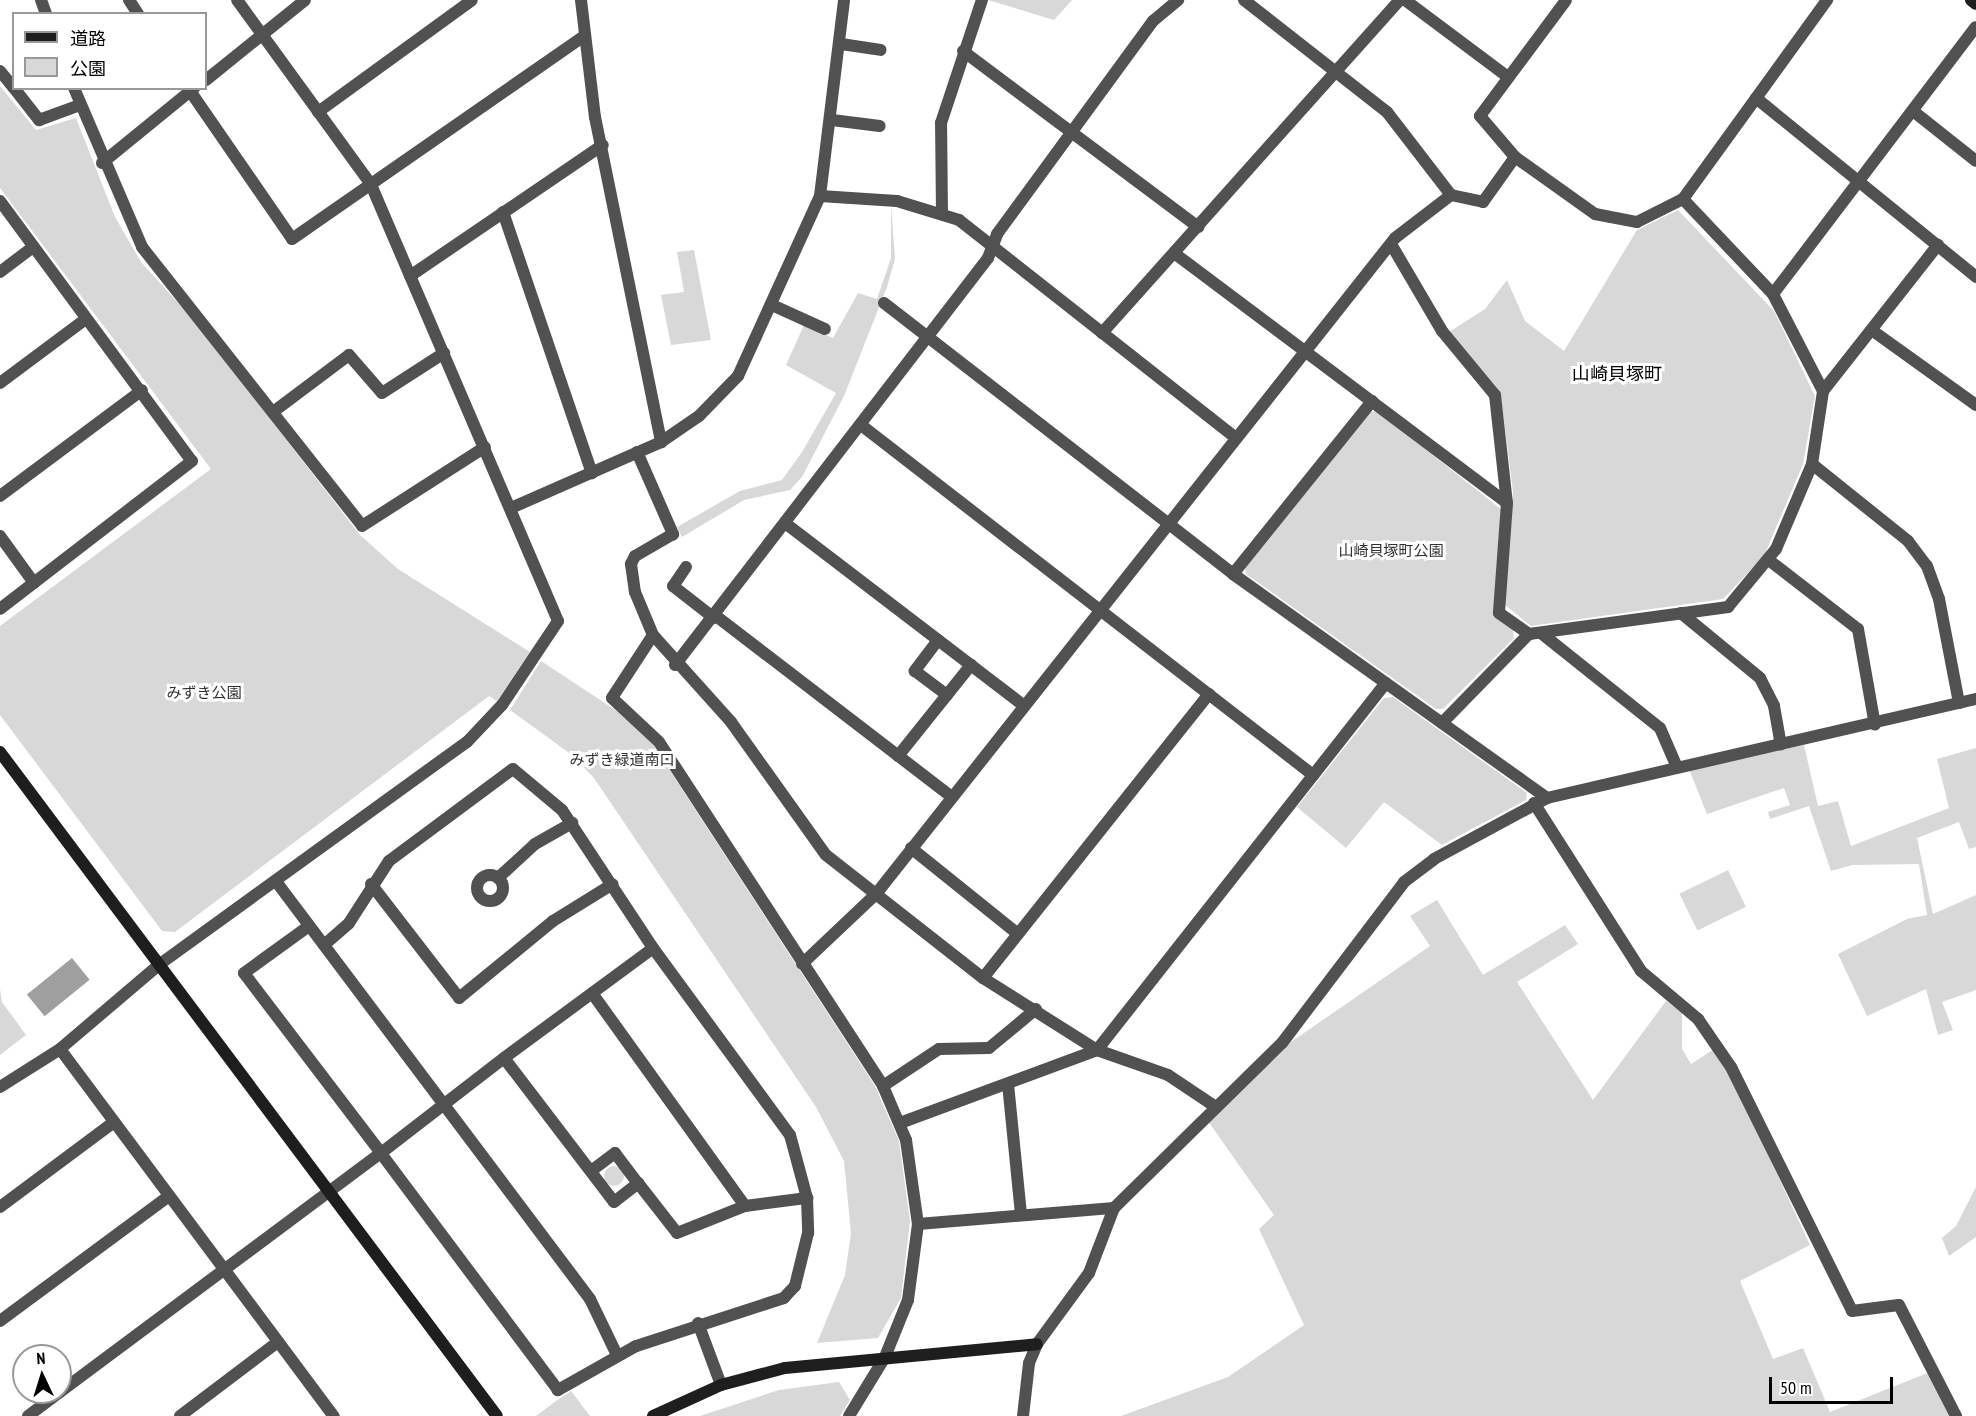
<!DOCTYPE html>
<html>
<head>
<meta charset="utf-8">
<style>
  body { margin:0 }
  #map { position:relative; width:1976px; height:1416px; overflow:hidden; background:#fff; font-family:"PT Sans Narrow","Noto Sans JP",sans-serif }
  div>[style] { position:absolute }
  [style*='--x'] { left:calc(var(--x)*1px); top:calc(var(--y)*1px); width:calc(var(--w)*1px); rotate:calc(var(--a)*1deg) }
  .green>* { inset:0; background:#d8d8d8; transform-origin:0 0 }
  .round { border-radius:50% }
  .water>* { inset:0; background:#9f9f9f; transform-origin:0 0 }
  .street>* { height:12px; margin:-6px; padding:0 6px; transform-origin:6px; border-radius:6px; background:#515151 }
  .street>.ring { margin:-6px; padding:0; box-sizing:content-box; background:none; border:12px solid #515151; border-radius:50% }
  .secondary>* { height:12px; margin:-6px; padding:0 6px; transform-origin:6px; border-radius:6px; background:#1e1e1e }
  span { translate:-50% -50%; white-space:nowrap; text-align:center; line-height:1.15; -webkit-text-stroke:6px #fff; paint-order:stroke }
  .park-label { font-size:15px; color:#2f2f2f }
  .quarter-label { font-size:18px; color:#000 }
  .legend { position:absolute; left:12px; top:12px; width:195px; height:78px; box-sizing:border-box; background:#fff; border:2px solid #999; margin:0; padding:8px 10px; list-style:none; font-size:18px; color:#000 }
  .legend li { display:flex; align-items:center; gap:12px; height:30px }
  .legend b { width:30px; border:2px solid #999 }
  .north { position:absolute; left:12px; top:1344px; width:60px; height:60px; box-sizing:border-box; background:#fff; border:2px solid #999; border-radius:50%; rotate:356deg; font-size:16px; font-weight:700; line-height:24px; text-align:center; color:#000 }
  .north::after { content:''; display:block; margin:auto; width:21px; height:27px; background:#000; clip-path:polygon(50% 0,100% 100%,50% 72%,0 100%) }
  .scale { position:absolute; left:1769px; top:1377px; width:124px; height:27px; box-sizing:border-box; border:3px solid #000; border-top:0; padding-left:8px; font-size:18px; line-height:21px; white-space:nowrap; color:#000; -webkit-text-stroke:4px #fff; paint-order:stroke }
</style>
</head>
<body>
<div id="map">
  <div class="green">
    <i style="clip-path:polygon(988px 0,1072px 0,1054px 20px)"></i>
    <i style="clip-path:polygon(0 86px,36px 130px,76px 118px,115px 217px,141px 262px,191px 317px,360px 535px,398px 569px,530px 652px,497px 701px,489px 696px,175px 932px,162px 931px,0 715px,0 626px,211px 469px,0 188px)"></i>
    <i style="clip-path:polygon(891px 205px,895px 259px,887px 287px,844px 396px,802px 477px,790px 490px,744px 500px,682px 537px,677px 527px,740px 491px,782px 480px,802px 452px,836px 393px,786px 365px,804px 325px,833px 338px,858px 293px,877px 299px,891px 258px)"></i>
    <i style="clip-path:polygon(1678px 210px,1774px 311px,1815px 396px,1803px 464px,1764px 556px,1723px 599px,1531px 626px,1505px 605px,1513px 492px,1501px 396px,1449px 332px,1485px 309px,1507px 280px,1525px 321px,1564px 351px,1637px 230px)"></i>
    <i style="clip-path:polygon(694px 250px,711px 340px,671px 345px,661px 295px,684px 292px,677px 252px)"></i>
    <i style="clip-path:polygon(1377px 411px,1502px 510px,1494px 614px,1513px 630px,1514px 638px,1443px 709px,1436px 709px,1246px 574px,1245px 567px,1370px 412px)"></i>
    <i style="clip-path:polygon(541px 661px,617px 711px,652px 743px,875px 1086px,899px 1141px,910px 1221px,901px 1298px,878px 1338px,817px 1343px,845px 1275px,851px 1233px,844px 1161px,816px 1107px,594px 778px,572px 755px,510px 710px)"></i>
    <i style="clip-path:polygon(1393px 697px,1527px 793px,1526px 800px,1442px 845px,1384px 802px,1346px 848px,1297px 807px,1384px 698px)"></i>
    <i style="clip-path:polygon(1804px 745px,1818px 806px,1838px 801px,1851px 846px,1949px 808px,1937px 759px,1976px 748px,1976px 847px,1969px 849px,1959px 822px,1917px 838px,1933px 914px,1976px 895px,1976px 990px,1942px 1002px,1953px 1030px,1938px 1035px,1926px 989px,1867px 1016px,1838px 954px,1907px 919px,1927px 915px,1919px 864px,1852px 865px,1831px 871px,1809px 806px,1770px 819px,1768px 812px,1790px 805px,1784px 788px,1707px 814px,1689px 769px)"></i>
    <i style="left:1728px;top:870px;width:41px;height:54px;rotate:64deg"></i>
    <i style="clip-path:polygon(1437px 900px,1483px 975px,1565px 925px,1578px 944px,1517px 982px,1593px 1100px,1666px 1001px,1682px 1013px,1682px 1049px,1691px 1064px,1714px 1049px,1729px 1071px,1810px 1245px,1740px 1281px,1773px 1359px,1803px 1348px,1830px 1412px,1930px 1372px,1950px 1416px,1121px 1416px,1228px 1377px,1304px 1325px,1259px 1229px,1274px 1215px,1208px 1121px,1291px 1042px,1430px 946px,1410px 916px)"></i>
    <i style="clip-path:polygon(0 989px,2px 1002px,26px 1035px,0 1055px)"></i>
    <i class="round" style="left:604px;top:1166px;width:20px;height:20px"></i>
    <i style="clip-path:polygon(1976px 1187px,1976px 1237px,1949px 1256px,1942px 1238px,1956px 1226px)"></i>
    <i style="clip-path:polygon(839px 1382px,850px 1400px,840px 1416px,700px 1416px,779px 1390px)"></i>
    <i style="clip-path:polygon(571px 1391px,590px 1416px,536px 1416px,556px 1401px)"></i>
  </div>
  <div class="water">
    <i style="left:72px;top:958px;width:28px;height:58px;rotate:51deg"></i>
  </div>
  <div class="street">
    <i style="--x:41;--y:0;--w:15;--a:70"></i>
    <i style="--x:129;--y:0;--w:17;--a:57"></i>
    <i style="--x:581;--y:0;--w:118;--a:83.2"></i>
    <i style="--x:595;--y:117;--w:332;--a:78.5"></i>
    <i style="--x:1244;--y:0;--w:182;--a:38.1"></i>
    <i style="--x:1387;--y:112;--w:105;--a:52.4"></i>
    <i style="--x:1405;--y:0;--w:129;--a:36.8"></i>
    <i style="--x:841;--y:44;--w:40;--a:8.5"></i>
    <i style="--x:963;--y:51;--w:294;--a:36.8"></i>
    <i style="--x:0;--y:71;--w:22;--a:51"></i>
    <i style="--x:206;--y:80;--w:127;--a:-38.9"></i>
    <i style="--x:14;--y:88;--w:41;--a:52"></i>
    <i style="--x:39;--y:120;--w:44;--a:-20.1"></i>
    <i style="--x:74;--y:88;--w:173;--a:66.8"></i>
    <i style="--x:142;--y:247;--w:355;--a:51.7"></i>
    <i style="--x:362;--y:526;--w:146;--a:-32.7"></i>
    <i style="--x:188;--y:88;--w:183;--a:55.4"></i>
    <i style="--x:292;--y:239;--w:356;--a:-34.8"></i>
    <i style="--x:1756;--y:98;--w:284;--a:39.1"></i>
    <i style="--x:1913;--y:111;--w:80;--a:38.4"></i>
    <i style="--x:318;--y:112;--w:190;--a:-36"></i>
    <i style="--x:832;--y:120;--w:48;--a:7.1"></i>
    <i style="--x:1515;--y:157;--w:54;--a:-130.5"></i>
    <i style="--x:1480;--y:116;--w:144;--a:-53.4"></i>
    <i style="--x:102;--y:163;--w:119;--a:-39.2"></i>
    <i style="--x:820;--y:196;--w:77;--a:3.7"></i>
    <i style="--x:897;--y:201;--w:65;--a:17"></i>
    <i style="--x:959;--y:220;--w:352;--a:38.2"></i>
    <i style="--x:0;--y:201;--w:323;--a:53.6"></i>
    <i style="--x:192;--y:461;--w:242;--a:142.4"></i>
    <i style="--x:503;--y:212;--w:276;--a:71.2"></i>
    <i style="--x:942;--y:213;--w:90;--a:-90.6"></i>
    <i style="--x:941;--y:123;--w:130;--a:-71.6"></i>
    <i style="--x:1391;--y:244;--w:101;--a:59.6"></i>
    <i style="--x:1442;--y:331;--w:83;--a:50.4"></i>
    <i style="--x:1495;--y:395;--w:109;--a:83.7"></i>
    <i style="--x:1507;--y:503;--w:110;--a:94.2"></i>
    <i style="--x:1499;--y:613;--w:37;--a:35"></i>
    <i style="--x:1529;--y:634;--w:201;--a:-7.7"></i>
    <i style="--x:1728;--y:607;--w:75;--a:-50.4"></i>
    <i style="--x:1776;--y:549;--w:92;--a:-67"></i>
    <i style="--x:1812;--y:464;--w:74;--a:-81.4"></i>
    <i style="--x:1823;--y:391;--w:109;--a:-117.3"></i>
    <i style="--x:1773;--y:294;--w:131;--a:-133.5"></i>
    <i style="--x:1174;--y:253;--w:416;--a:36.9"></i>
    <i style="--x:0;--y:272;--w:41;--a:-37.1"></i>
    <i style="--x:410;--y:276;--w:233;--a:-34.2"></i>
    <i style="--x:1773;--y:294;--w:335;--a:-52.8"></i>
    <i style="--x:884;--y:303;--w:442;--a:37.8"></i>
    <i style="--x:1233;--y:574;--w:386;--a:35.5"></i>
    <i style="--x:772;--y:305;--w:58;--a:24.4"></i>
    <i style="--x:1873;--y:331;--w:127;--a:35.7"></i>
    <i style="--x:1102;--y:333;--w:447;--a:-48.2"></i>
    <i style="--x:0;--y:383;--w:107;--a:-36.7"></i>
    <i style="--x:1823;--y:391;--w:186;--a:-51.8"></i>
    <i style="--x:273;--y:412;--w:95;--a:-36.9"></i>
    <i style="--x:349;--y:355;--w:50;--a:49"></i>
    <i style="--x:382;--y:393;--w:74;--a:-32.8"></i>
    <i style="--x:861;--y:425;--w:572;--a:37.75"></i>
    <i style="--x:637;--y:452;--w:90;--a:66.3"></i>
    <i style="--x:673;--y:534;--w:44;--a:149.9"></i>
    <i style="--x:635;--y:556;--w:9;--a:117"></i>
    <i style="--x:631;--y:564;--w:28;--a:82"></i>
    <i style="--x:635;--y:592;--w:47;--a:67.3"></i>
    <i style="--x:653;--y:635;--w:117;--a:48.1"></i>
    <i style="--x:731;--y:722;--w:163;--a:54.5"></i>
    <i style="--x:826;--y:855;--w:199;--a:38.1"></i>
    <i style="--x:983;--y:978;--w:135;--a:32.3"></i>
    <i style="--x:1097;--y:1050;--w:75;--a:19.4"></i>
    <i style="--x:1168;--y:1075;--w:58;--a:33.7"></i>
    <i style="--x:1812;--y:464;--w:123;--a:38.7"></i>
    <i style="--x:1908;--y:541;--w:31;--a:53"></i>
    <i style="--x:1927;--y:566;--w:35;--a:70"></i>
    <i style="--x:1939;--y:599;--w:106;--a:79.1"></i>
    <i style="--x:0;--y:496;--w:177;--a:-36.7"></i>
    <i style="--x:511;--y:508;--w:164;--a:-23.7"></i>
    <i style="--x:661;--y:442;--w:46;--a:-34.4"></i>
    <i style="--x:699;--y:416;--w:56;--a:-45.7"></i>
    <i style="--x:738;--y:376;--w:198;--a:-65.5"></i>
    <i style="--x:820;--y:196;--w:197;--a:-83"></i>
    <i style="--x:785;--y:523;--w:300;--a:37.4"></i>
    <i style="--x:0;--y:536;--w:58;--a:54.1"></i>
    <i style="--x:1770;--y:561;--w:111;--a:37.7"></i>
    <i style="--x:1858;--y:629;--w:97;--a:80"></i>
    <i style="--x:686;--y:567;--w:23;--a:124"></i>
    <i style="--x:673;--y:586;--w:52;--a:38"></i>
    <i style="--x:1233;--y:574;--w:222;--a:-51.2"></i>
    <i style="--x:1681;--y:613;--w:102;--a:39.4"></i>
    <i style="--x:1760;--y:678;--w:31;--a:63"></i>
    <i style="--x:1774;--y:706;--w:39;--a:80"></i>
    <i style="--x:716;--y:616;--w:296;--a:37.5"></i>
    <i style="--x:1541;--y:633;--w:152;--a:38.6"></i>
    <i style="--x:1660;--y:728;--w:40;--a:66.6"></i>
    <i style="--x:653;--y:635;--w:75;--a:123.1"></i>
    <i style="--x:612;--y:698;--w:64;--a:43.1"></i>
    <i style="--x:659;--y:742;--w:411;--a:56.9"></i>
    <i style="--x:883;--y:1086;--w:59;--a:66.9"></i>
    <i style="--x:906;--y:1140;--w:85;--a:81.9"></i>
    <i style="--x:918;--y:1224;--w:77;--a:97.5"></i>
    <i style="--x:908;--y:1300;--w:61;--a:112"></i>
    <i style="--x:885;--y:1357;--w:69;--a:121.4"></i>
    <i style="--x:938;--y:640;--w:39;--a:127"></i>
    <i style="--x:915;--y:671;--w:40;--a:37"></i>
    <i style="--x:675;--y:665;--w:513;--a:-52.44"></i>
    <i style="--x:988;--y:258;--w:26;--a:-69"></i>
    <i style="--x:997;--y:234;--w:264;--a:-53.8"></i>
    <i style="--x:1153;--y:21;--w:33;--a:-40"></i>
    <i style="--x:1442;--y:723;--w:124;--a:-45.7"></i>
    <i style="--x:898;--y:756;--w:117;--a:-51.3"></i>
    <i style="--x:1534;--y:803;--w:199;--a:57.5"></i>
    <i style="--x:1641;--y:971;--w:75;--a:40.1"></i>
    <i style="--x:1698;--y:1019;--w:58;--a:55.5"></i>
    <i style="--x:1731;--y:1067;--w:272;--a:63.6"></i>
    <i style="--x:1852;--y:1311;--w:47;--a:-7.3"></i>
    <i style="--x:1899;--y:1305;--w:125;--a:62.8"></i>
    <i style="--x:911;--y:848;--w:137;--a:38.8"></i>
    <i class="ring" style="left:477px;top:875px;width:14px;height:14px"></i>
    <i style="--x:498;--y:878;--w:50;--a:-42.6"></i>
    <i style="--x:535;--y:844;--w:43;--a:-29.6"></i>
    <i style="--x:278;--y:884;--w:519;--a:53.06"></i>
    <i style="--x:590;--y:1299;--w:62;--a:64.3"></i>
    <i style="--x:371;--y:884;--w:144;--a:52.3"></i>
    <i style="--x:459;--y:998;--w:122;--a:-39.3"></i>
    <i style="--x:553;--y:921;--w:70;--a:-31.7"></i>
    <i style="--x:324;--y:945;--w:33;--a:-41"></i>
    <i style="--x:349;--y:923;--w:74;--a:-57.2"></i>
    <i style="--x:389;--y:861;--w:154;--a:-36.6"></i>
    <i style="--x:513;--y:769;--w:64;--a:39.9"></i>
    <i style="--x:562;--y:810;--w:165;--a:56.6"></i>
    <i style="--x:802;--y:964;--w:102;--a:-43.4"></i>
    <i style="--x:876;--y:894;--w:836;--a:-51.65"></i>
    <i style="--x:1395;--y:238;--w:71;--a:-37.5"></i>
    <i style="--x:1451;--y:195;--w:33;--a:12"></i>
    <i style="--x:1483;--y:202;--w:55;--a:-54.6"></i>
    <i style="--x:1515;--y:157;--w:98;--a:35.5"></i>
    <i style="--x:1595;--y:214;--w:43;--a:10.8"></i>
    <i style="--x:1637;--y:222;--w:51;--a:-26.6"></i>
    <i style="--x:1683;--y:199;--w:246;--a:-54.1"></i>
    <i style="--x:983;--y:978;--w:363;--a:-51.5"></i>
    <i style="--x:592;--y:993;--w:262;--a:54.3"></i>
    <i style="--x:60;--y:1049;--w:458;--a:53.3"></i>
    <i style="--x:504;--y:1058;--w:181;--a:52.6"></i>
    <i style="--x:614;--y:1202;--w:31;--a:-38"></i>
    <i style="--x:638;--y:1183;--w:63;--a:52"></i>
    <i style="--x:677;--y:1233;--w:73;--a:-21.7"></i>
    <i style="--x:745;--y:1206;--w:63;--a:-7.4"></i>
    <i style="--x:1008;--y:1084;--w:131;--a:84.3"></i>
    <i style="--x:883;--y:1086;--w:67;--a:-33.5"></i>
    <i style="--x:939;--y:1049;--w:50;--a:-1.1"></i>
    <i style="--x:989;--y:1048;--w:61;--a:-39.7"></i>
    <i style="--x:0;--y:1087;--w:71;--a:-32.3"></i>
    <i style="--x:60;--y:1049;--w:131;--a:-40.4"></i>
    <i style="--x:160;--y:964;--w:379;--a:-35.9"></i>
    <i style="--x:467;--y:742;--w:51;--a:-46.6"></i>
    <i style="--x:502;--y:705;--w:101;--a:-56.3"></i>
    <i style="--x:558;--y:621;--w:477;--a:-113.2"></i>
    <i style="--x:370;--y:183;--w:226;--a:-126"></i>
    <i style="--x:900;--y:1123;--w:210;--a:-20.3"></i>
    <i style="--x:1097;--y:1050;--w:467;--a:-51.8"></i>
    <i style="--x:591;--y:1171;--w:30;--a:-37"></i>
    <i style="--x:615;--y:1153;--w:38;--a:53"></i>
    <i style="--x:0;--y:1207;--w:142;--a:-36.7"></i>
    <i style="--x:918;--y:1224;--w:197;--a:-4.7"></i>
    <i style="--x:0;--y:1321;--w:210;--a:-36.5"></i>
    <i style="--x:698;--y:1323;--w:66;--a:69.6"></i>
    <i style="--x:60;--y:1392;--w:400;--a:-36.7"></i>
    <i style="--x:381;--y:1153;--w:155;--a:-37.7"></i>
    <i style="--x:504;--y:1058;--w:185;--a:-36.4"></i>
    <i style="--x:653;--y:948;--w:232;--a:53.8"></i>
    <i style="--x:790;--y:1135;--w:65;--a:74.9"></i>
    <i style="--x:807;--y:1198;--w:35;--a:88"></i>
    <i style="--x:808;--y:1233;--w:55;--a:103.8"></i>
    <i style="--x:795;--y:1286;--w:16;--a:133"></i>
    <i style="--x:784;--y:1298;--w:156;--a:162"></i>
    <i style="--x:636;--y:1346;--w:90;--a:150.6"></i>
    <i style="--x:558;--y:1390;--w:296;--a:-126.8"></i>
    <i style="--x:381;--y:1153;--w:226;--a:-127.3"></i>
    <i style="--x:244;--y:973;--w:80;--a:-35.9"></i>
    <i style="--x:28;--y:1416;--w:40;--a:-37"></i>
    <i style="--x:180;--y:1416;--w:123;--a:-37.1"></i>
    <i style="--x:1023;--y:1416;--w:53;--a:-83.5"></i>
    <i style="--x:1029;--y:1363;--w:21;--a:-67"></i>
    <i style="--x:1037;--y:1344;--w:88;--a:-53.8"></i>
    <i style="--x:1089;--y:1273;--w:70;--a:-69"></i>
    <i style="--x:1114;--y:1208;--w:235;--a:-44.5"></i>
    <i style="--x:1282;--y:1043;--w:202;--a:-52.8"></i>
    <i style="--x:1404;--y:882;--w:38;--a:-37"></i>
    <i style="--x:1434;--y:859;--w:128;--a:-28.4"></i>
    <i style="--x:1547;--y:798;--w:440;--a:-13"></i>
  </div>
  <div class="secondary">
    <i style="--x:1971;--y:0;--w:6;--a:39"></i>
    <i style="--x:0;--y:752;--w:829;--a:53.19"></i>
    <i style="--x:653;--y:1416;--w:75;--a:-24.5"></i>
    <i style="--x:721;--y:1385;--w:66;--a:-14.9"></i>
    <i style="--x:785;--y:1368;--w:253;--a:-5.4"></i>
  </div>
  <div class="park-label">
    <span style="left:1391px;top:551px">山崎貝塚町公園</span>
    <span style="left:204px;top:693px">みずき公園</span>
    <span style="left:622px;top:760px">みずき緑道南口</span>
  </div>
  <div class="quarter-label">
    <span style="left:1617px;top:374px">山崎貝塚町</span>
  </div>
  <ul class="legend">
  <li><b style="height:8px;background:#1e1e1e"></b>道路</li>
  <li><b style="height:16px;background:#d8d8d8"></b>公園</li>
  </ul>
  <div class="north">N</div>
  <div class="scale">50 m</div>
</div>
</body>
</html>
